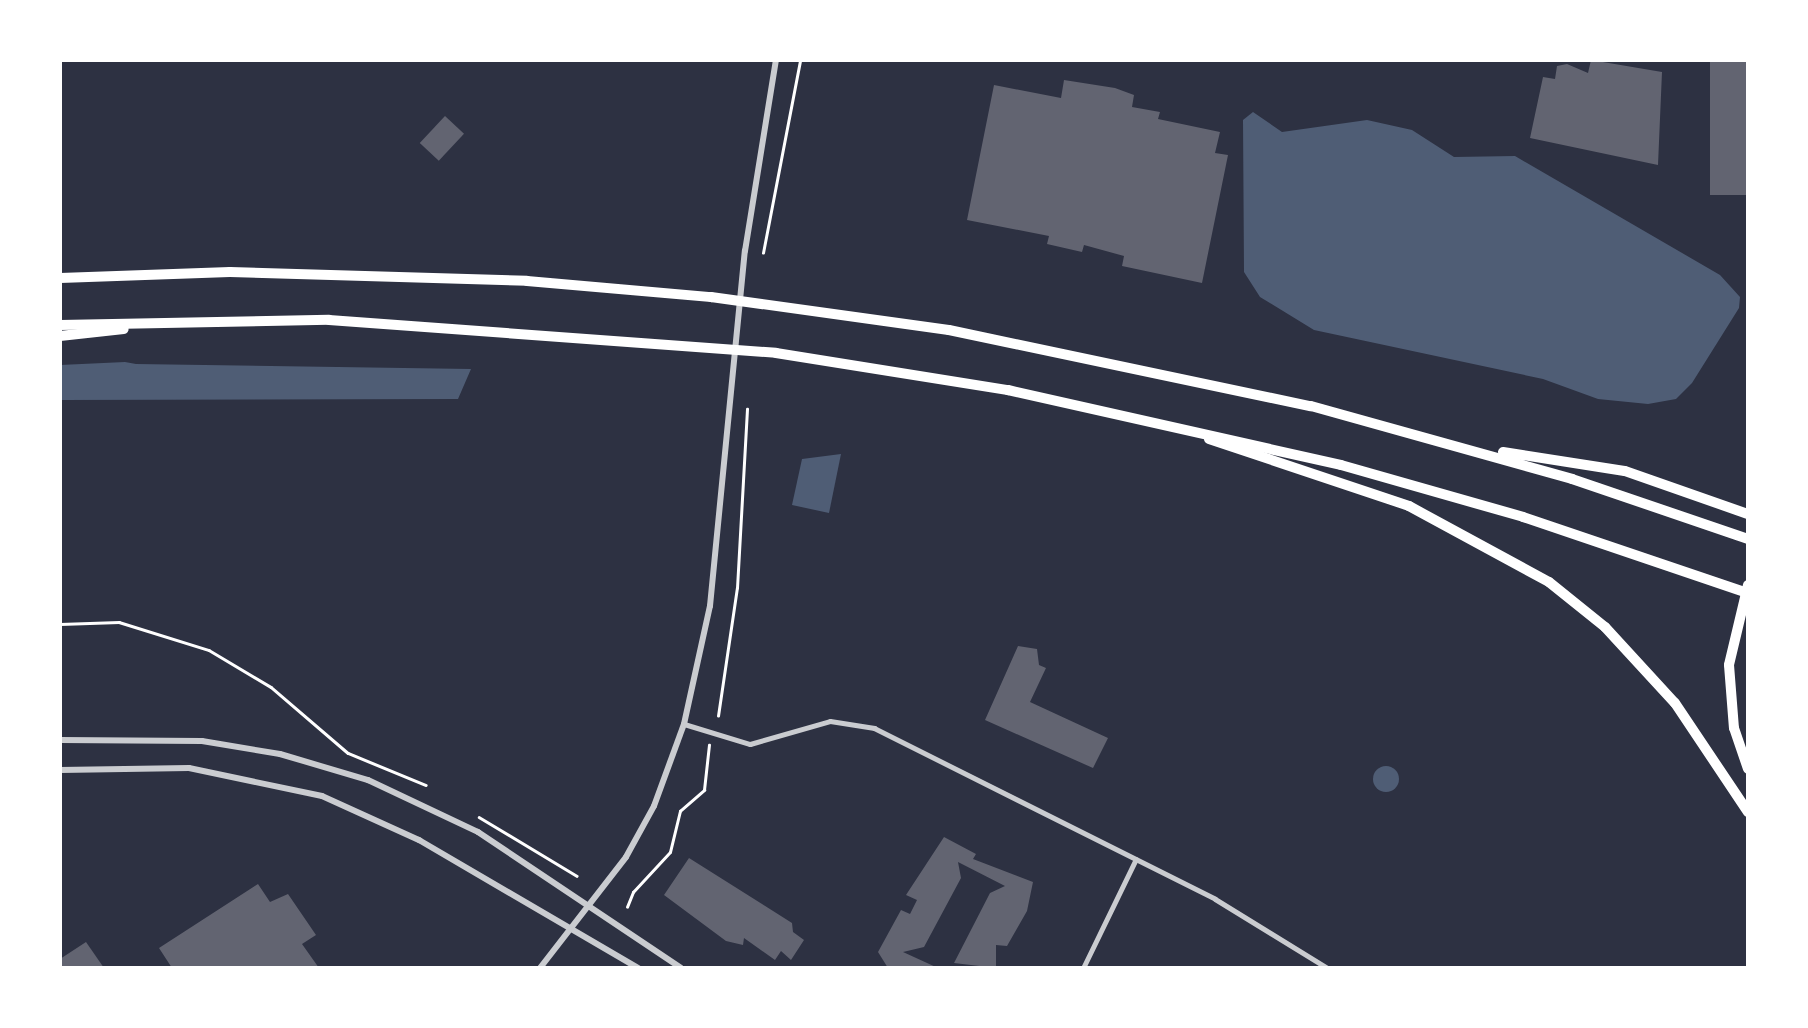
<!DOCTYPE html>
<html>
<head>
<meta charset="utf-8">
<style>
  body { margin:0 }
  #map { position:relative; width:1808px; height:1028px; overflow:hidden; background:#2d3142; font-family:"Space Grotesk",sans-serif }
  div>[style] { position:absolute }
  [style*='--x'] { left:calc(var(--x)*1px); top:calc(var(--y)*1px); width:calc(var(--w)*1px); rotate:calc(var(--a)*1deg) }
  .water>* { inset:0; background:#4f5d75 }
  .round { border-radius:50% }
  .building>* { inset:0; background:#626471; transform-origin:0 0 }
  .path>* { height:2.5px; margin:-1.25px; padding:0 1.25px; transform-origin:1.25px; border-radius:1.25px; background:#fff }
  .minor>* { height:5px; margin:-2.5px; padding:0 2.5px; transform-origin:2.5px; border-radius:2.5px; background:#caccd0 }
  .tertiary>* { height:6px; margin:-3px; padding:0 3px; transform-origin:3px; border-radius:3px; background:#caccd0 }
  .motorway>* { height:10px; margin:-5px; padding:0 5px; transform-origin:5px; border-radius:5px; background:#fff }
  span { translate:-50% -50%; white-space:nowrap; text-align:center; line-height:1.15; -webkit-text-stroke:10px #fff; paint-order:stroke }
  .frame { position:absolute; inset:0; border:62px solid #fff; pointer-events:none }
</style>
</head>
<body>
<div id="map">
  <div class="water">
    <i style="clip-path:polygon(1253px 112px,1282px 132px,1367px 120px,1412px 130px,1454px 157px,1515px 156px,1720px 275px,1740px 297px,1739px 308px,1692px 383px,1676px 399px,1648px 404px,1598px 399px,1543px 379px,1314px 330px,1260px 297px,1244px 272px,1243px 120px)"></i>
    <i style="clip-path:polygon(125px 362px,136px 364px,471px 369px,458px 399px,60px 400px,60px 365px)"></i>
    <i style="clip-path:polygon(841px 454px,829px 513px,792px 505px,802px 459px)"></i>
    <i class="round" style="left:1373px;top:766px;width:26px;height:26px"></i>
  </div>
  <div class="building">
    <i style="clip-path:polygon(1591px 60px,1662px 72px,1658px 165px,1530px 138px,1543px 77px,1555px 79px,1557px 66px,1567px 64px,1588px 73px)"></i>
    <i style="left:1748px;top:60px;width:135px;height:38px;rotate:90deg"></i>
    <i style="clip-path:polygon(1064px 80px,1115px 88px,1134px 95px,1132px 107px,1160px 112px,1158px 119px,1220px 132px,1215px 153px,1228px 155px,1202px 283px,1122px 266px,1124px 256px,1084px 245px,1082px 252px,1047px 244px,1049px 236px,967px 220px,994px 85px,1061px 98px)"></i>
    <i style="left:445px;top:116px;width:26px;height:37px;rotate:43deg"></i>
    <i style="clip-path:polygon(1018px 646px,1037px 649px,1039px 665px,1046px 668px,1030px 702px,1108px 738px,1093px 768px,985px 720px)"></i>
    <i style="clip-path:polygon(944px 837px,976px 854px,973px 859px,1033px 882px,1027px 911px,1007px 946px,996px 945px,996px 968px,954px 963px,990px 893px,1005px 886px,958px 862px,961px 878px,924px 947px,903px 952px,938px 968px,888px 968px,878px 952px,901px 910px,910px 914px,917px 900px,906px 895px)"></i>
    <i style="clip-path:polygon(689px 858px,792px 923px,793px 932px,804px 940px,791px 960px,781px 951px,775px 960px,744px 938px,743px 945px,726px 941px,664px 895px)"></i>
    <i style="clip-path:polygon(258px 884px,270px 902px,288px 894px,316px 935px,302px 944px,319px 968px,172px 968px,159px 948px)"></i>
    <i style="clip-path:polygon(86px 942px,104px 968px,60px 968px,60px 959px)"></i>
  </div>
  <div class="path">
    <i style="--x:763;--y:253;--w:197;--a:-79.1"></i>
    <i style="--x:60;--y:624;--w:59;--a:-1.9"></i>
    <i style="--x:119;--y:622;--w:94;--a:17.3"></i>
    <i style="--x:209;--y:650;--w:72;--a:30.8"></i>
    <i style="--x:271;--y:687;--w:101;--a:40.6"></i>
    <i style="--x:348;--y:753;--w:84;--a:22.3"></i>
    <i style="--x:718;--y:716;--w:129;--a:-81.6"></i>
    <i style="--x:737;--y:588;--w:179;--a:-86.8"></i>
    <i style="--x:479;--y:817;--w:114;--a:31"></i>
    <i style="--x:627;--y:907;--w:16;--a:-68"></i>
    <i style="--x:633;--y:892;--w:54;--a:-47.2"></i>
    <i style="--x:670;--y:852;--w:42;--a:-76.3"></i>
    <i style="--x:680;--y:811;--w:32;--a:-41"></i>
    <i style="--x:704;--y:790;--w:45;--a:-83.7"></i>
  </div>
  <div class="minor">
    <i style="--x:684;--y:724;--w:69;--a:16.9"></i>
    <i style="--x:750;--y:744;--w:83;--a:-16"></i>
    <i style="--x:830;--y:721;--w:45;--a:9"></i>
    <i style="--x:874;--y:728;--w:381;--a:26.6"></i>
    <i style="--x:1215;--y:899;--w:132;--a:31.6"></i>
    <i style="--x:1083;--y:968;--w:121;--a:-64.1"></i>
  </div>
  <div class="tertiary">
    <i style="--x:60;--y:740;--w:142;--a:0.4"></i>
    <i style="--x:202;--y:741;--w:79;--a:9.5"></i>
    <i style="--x:280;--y:754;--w:92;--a:16.5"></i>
    <i style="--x:368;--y:780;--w:122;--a:25.3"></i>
    <i style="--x:478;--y:832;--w:244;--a:33.8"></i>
    <i style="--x:60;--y:770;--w:129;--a:-0.9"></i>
    <i style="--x:189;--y:768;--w:136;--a:11.9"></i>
    <i style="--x:322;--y:796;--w:107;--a:24.4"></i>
    <i style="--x:419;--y:840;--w:254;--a:30.3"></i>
    <i style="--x:540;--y:968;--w:140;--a:-52.2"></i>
    <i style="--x:626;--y:857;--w:58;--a:-61.2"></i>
    <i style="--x:654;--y:806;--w:87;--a:-69.9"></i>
    <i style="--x:684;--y:724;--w:121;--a:-77.6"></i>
    <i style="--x:710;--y:606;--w:357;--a:-84.4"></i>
    <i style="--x:745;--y:251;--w:193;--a:-80.8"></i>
  </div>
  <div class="motorway">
    <i style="--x:60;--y:278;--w:170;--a:-2"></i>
    <i style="--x:230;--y:272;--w:297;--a:1.7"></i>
    <i style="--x:527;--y:281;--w:185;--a:5"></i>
    <i style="--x:711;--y:297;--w:240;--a:7.9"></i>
    <i style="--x:949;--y:330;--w:370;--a:11.9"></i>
    <i style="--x:1311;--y:406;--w:271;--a:15.6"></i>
    <i style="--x:1572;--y:479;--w:186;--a:18.8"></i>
    <i style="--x:60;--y:325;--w:269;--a:-1.1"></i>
    <i style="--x:329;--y:320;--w:448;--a:4.2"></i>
    <i style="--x:776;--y:353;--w:235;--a:9.1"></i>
    <i style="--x:1008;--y:390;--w:341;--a:12.7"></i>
    <i style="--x:1341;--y:465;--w:189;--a:15.9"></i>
    <i style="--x:1523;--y:517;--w:237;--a:18.7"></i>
    <i style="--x:60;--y:336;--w:64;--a:-6.2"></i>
    <i style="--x:1209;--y:439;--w:211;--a:18.5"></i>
    <i style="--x:1409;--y:506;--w:159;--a:28.5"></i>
    <i style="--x:1549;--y:582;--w:72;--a:38.8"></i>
    <i style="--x:1605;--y:627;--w:103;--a:47.4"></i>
    <i style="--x:1675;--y:703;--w:131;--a:56.2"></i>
    <i style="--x:1503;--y:452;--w:123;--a:8.9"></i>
    <i style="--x:1625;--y:471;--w:130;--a:19.3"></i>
    <i style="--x:1748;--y:585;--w:82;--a:103.4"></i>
    <i style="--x:1729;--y:665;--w:63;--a:85.5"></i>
    <i style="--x:1734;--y:728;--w:43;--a:71.1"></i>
  </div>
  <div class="frame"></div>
</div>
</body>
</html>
